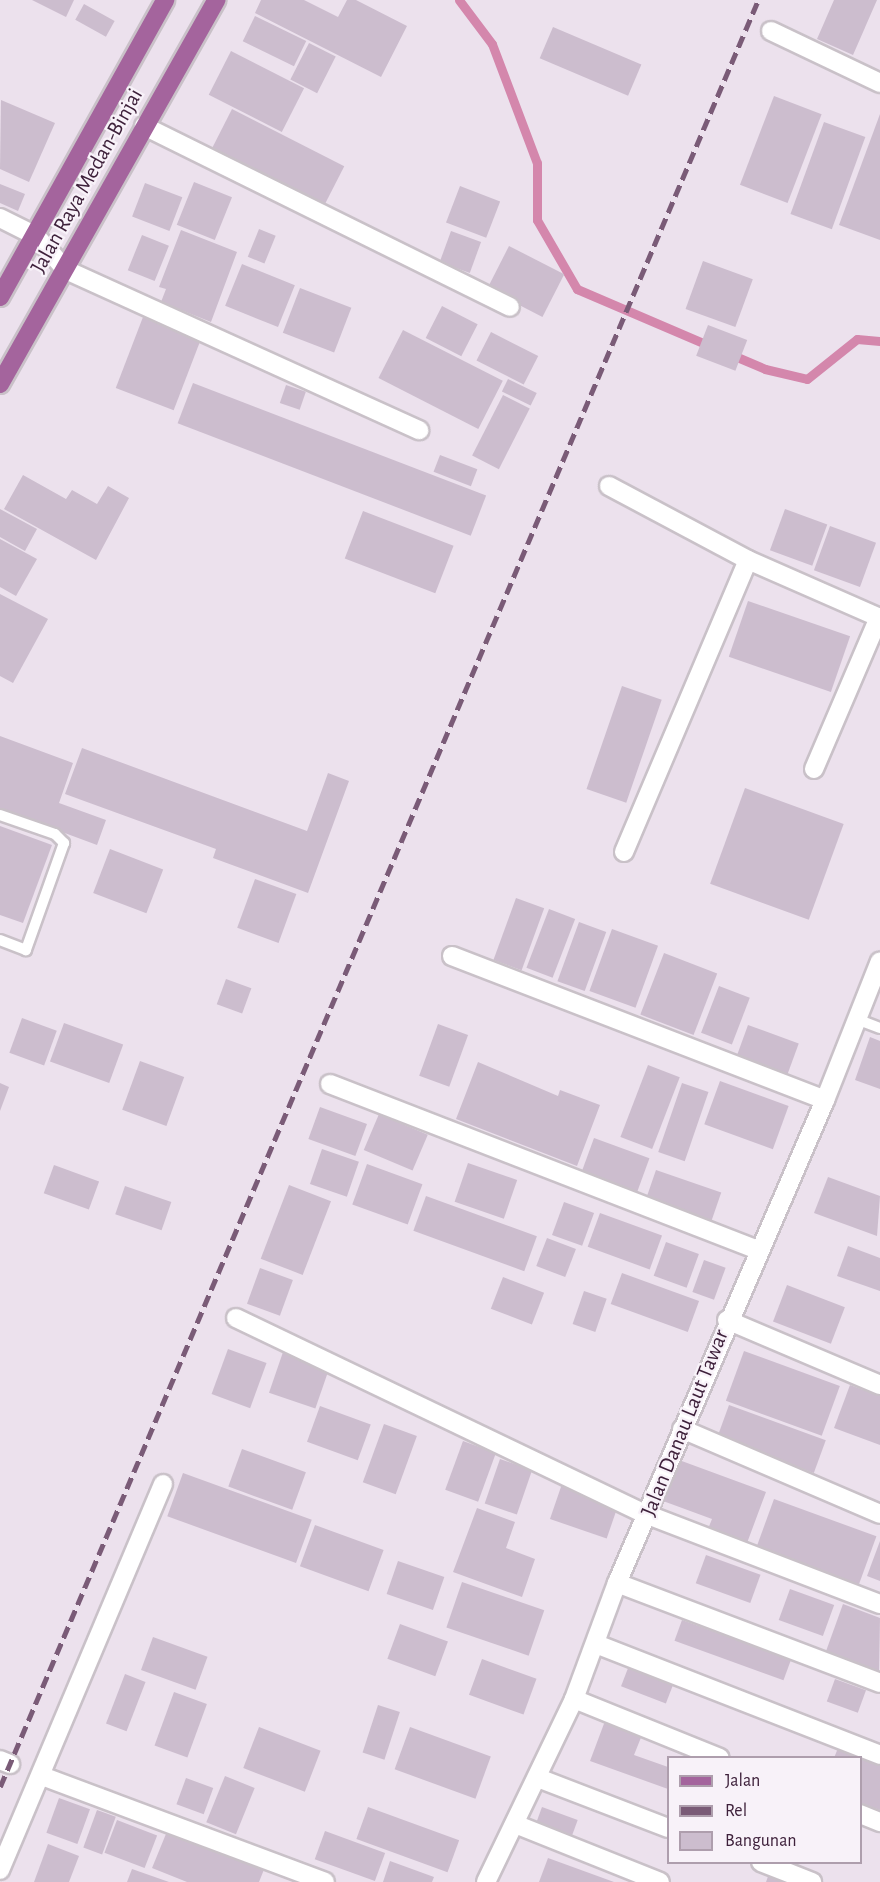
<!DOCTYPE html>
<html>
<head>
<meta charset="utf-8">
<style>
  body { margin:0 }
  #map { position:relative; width:880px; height:1882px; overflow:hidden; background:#ece1ed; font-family:"Alegreya Sans",sans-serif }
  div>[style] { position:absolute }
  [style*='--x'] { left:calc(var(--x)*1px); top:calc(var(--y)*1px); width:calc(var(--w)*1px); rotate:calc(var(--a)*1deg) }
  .stream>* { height:9px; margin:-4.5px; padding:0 4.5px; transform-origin:4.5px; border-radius:4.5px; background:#d487ac }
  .building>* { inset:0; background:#ccbdce; transform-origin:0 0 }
  .roads { filter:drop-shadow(2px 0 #c9c1c8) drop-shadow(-2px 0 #c9c1c8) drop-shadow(0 2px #c9c1c8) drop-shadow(0 -2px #c9c1c8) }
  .lane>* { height:10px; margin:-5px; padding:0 5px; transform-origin:5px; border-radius:5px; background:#fff }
  .street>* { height:18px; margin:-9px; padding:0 9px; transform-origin:9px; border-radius:9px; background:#fff }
  .primary>* { height:18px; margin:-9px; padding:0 9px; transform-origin:9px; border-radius:9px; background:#a4649d }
  .rail>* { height:4.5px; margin-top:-2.25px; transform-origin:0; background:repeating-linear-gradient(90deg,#7a5b77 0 12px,transparent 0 18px) }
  span { translate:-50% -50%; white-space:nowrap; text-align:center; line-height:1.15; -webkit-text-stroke:4.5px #f8f2f9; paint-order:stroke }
  .street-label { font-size:22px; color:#3e213b }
  .legend { position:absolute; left:667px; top:1756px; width:195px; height:108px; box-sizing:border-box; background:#f8f2f9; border:2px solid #ae9ead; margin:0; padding:8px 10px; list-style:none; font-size:18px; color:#3e213b }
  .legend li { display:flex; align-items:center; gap:12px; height:30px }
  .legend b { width:30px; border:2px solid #ae9ead }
</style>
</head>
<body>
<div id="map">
  <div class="stream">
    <i style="--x:459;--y:0;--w:55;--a:53.1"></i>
    <i style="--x:492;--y:44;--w:127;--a:69.3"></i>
    <i style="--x:537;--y:163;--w:57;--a:90"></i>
    <i style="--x:537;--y:220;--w:80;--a:59.9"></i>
    <i style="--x:577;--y:289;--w:147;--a:23.2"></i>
    <i style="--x:730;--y:354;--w:38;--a:23"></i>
    <i style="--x:765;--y:369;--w:43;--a:13.4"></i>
    <i style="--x:807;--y:379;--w:64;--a:-38.7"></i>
    <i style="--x:857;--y:339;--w:23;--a:5"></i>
  </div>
  <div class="building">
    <i style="clip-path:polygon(32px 0,74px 0,66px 17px)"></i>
    <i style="clip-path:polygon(261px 0,304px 0,338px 17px,347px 0,356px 0,407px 26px,381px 77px,255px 13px)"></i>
    <i style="clip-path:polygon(834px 0,877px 0,853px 55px,817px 39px)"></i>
    <i style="left:84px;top:4px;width:35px;height:18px;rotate:29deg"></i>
    <i style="left:255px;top:16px;width:57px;height:28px;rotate:26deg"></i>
    <i style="left:553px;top:27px;width:96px;height:34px;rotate:23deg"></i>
    <i style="left:309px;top:43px;width:30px;height:41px;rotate:27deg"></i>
    <i style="left:231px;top:51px;width:82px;height:49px;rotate:27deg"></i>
    <i style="left:774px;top:96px;width:51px;height:95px;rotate:21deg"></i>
    <i style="clip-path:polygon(1px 100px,55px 123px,29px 182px,0 169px)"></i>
    <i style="left:232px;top:109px;width:126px;height:47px;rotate:27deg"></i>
    <i style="clip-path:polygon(880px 114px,880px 240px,839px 225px)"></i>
    <i style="left:824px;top:122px;width:44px;height:98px;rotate:20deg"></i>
    <i style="left:194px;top:182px;width:41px;height:46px;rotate:22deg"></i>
    <i style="left:145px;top:183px;width:40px;height:36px;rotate:21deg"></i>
    <i style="clip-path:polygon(0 184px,25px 194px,18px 211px,0 203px)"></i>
    <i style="left:460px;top:186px;width:43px;height:39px;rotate:21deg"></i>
    <i style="left:259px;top:229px;width:18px;height:30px;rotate:22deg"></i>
    <i style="clip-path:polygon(181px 230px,237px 252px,211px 322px,161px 302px,166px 289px,159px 287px)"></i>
    <i style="left:451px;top:231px;width:32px;height:33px;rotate:20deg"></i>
    <i style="left:142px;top:235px;width:29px;height:38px;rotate:22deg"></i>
    <i style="left:509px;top:246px;width:62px;height:48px;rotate:27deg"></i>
    <i style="left:703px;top:261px;width:53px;height:51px;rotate:20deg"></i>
    <i style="left:242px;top:264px;width:57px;height:45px;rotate:22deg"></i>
    <i style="left:300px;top:288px;width:55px;height:48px;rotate:21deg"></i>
    <i style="left:442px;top:306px;width:40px;height:36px;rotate:27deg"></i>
    <i style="left:143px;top:317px;width:62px;height:76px;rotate:21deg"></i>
    <i style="left:708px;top:325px;width:42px;height:33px;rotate:21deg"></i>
    <i style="left:403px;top:330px;width:112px;height:54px;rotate:27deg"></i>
    <i style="left:491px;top:332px;width:53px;height:32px;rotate:27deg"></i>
    <i style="left:508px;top:379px;width:32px;height:14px;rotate:26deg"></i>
    <i style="left:193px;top:383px;width:314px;height:43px;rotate:21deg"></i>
    <i style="left:286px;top:385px;width:21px;height:19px;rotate:19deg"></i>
    <i style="left:503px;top:395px;width:30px;height:68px;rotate:27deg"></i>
    <i style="left:440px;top:455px;width:40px;height:18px;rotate:21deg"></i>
    <i style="clip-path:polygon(23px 475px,66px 499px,72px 490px,97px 504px,108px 486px,129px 498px,96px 560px,4px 509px)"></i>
    <i style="clip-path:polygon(0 509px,37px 529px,25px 551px,0 537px)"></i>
    <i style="left:785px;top:509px;width:45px;height:44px;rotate:20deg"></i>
    <i style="left:363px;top:511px;width:97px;height:51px;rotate:21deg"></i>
    <i style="left:830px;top:526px;width:49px;height:47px;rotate:20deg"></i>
    <i style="clip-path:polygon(0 539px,37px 559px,16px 596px,0 587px)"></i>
    <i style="clip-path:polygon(0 594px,48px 619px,13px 683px,0 676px)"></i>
    <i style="left:748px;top:601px;width:108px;height:59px;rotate:19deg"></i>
    <i style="left:622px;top:686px;width:42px;height:109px;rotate:19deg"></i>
    <i style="clip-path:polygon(0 736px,73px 763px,59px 803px,106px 820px,97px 845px,0 809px)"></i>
    <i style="clip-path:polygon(82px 748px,307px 831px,328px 773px,349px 781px,308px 893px,213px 858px,216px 849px,65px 794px)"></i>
    <i style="left:745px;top:788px;width:105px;height:102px;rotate:20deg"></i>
    <i style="clip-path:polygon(0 826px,52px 845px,23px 923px,0 915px)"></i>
    <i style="left:110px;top:849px;width:57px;height:47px;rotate:21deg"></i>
    <i style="left:255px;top:879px;width:44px;height:52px;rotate:20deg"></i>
    <i style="left:516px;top:898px;width:30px;height:66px;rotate:20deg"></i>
    <i style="left:549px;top:909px;width:28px;height:63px;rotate:21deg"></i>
    <i style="left:579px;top:922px;width:29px;height:63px;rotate:20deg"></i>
    <i style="left:612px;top:929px;width:49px;height:66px;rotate:20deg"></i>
    <i style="left:664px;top:953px;width:57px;height:66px;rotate:21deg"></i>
    <i style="left:226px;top:979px;width:27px;height:27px;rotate:20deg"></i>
    <i style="left:719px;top:986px;width:33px;height:50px;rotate:21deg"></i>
    <i style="left:22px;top:1018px;width:37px;height:37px;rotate:20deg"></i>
    <i style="left:64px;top:1023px;width:63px;height:41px;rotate:20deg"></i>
    <i style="left:438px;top:1024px;width:32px;height:55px;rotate:20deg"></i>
    <i style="left:748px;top:1025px;width:54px;height:35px;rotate:20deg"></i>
    <i style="clip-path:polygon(870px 1037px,880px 1041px,880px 1089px,855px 1080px)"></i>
    <i style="left:140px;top:1061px;width:47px;height:52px;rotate:20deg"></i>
    <i style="clip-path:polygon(478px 1062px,558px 1096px,560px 1090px,600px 1105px,577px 1166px,456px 1119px)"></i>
    <i style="left:648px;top:1065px;width:34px;height:77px;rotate:21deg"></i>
    <i style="left:720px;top:1081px;width:73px;height:46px;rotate:20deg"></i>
    <i style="clip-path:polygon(0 1083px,9px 1087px,0 1111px)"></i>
    <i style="left:682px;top:1083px;width:28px;height:73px;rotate:19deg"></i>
    <i style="left:320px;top:1107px;width:50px;height:34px;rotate:20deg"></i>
    <i style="left:379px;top:1114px;width:53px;height:39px;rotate:23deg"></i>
    <i style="left:594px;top:1138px;width:59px;height:41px;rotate:20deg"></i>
    <i style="left:322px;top:1149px;width:39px;height:37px;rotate:19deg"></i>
    <i style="left:468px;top:1163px;width:52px;height:41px;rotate:19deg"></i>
    <i style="left:367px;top:1164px;width:59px;height:43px;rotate:20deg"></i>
    <i style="left:54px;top:1165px;width:48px;height:30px;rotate:20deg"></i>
    <i style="left:656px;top:1170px;width:69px;height:31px;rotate:19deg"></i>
    <i style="clip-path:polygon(828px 1177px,880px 1196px,877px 1236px,814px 1213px)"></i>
    <i style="left:289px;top:1185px;width:45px;height:79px;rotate:21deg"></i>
    <i style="left:125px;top:1186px;width:49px;height:30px;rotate:19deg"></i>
    <i style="left:426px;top:1196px;width:118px;height:37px;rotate:20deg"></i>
    <i style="left:564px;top:1202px;width:32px;height:35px;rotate:20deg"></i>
    <i style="left:600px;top:1213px;width:66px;height:36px;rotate:20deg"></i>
    <i style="left:547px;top:1238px;width:31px;height:30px;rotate:21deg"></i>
    <i style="left:666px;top:1242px;width:35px;height:36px;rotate:20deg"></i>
    <i style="clip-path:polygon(848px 1246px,880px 1258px,880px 1291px,837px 1276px)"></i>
    <i style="left:704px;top:1260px;width:23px;height:34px;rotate:20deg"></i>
    <i style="left:260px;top:1268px;width:35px;height:38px;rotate:20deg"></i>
    <i style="left:622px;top:1273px;width:82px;height:33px;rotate:20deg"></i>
    <i style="left:503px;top:1277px;width:44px;height:34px;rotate:21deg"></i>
    <i style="left:787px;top:1285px;width:62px;height:39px;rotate:21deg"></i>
    <i style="left:584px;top:1291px;width:24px;height:35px;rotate:19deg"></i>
    <i style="left:228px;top:1349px;width:41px;height:48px;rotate:20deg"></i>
    <i style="left:744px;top:1351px;width:102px;height:53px;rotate:20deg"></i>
    <i style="left:283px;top:1352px;width:49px;height:43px;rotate:19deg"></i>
    <i style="clip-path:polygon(850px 1385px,880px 1396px,880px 1445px,834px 1428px)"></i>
    <i style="left:729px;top:1405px;width:103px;height:35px;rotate:20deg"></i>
    <i style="left:320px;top:1406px;width:54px;height:38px;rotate:20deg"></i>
    <i style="left:384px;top:1424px;width:35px;height:62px;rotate:20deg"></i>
    <i style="left:463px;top:1441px;width:35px;height:52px;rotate:20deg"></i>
    <i style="left:242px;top:1449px;width:68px;height:40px;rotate:20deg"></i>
    <i style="left:500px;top:1459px;width:34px;height:47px;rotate:19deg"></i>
    <i style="clip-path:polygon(679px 1460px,766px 1492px,747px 1543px,708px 1529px,712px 1519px,663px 1501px)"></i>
    <i style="left:183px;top:1473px;width:137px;height:46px;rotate:20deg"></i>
    <i style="left:562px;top:1484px;width:60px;height:37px;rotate:19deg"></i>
    <i style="left:774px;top:1499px;width:109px;height:54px;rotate:20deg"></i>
    <i style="clip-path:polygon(477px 1508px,515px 1522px,506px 1548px,535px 1559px,522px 1597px,453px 1572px)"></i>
    <i style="left:315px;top:1525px;width:73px;height:44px;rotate:20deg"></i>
    <i style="clip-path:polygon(880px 1541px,880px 1581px,867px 1576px)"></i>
    <i style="left:706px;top:1555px;width:58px;height:30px;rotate:20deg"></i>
    <i style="left:398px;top:1561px;width:49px;height:35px;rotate:19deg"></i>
    <i style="left:462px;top:1582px;width:87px;height:48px;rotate:19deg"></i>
    <i style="left:790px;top:1589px;width:47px;height:33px;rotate:20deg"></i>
    <i style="clip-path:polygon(843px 1604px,880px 1618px,879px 1674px,825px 1654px)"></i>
    <i style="left:682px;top:1620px;width:116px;height:22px;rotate:20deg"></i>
    <i style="left:400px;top:1624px;width:51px;height:37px;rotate:20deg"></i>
    <i style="left:153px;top:1637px;width:58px;height:35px;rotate:20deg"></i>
    <i style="left:482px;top:1659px;width:58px;height:38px;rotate:20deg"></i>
    <i style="left:630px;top:1663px;width:48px;height:25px;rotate:21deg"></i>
    <i style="left:125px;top:1674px;width:22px;height:53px;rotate:21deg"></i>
    <i style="left:835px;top:1679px;width:33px;height:24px;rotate:20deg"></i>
    <i style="left:174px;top:1692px;width:35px;height:57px;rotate:20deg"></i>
    <i style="left:378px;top:1705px;width:23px;height:50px;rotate:18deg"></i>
    <i style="clip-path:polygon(605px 1721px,642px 1735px,634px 1755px,668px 1767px,668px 1789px,590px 1761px)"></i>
    <i style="left:259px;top:1727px;width:66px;height:44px;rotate:21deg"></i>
    <i style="left:410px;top:1727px;width:86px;height:45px;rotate:20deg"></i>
    <i style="clip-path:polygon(838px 1748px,880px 1764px,880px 1810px,860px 1803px,860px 1758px,834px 1758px)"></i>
    <i style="left:225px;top:1776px;width:32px;height:50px;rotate:22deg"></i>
    <i style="left:186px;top:1778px;width:29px;height:28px;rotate:20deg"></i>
    <i style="left:59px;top:1798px;width:33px;height:37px;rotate:20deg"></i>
    <i style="left:368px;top:1807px;width:97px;height:34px;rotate:20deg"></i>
    <i style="left:542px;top:1807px;width:38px;height:19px;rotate:20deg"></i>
    <i style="left:97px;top:1810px;width:20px;height:40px;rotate:20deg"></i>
    <i style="left:117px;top:1820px;width:43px;height:35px;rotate:21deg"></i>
    <i style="clip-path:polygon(168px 1829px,265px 1867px,259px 1882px,187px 1882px,152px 1868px)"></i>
    <i style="left:325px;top:1831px;width:64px;height:30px;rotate:20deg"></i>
    <i style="clip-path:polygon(48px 1844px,79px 1856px,69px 1882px,34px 1882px)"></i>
    <i style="clip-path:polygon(548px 1858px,614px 1882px,539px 1882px)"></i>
    <i style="clip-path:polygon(390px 1861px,434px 1877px,432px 1882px,383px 1882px)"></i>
    <i style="clip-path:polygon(132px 1869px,169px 1882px,127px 1882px)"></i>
    <i style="clip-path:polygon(770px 1871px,801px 1882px,766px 1882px)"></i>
  </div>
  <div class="roads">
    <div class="lane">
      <i style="--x:0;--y:815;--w:58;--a:19.1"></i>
      <i style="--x:55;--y:834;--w:13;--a:45"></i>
      <i style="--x:64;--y:843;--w:114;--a:109.6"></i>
      <i style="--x:26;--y:950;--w:28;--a:-159"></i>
      <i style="--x:859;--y:1020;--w:22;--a:21"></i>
    </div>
    <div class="street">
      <i style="--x:771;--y:31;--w:121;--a:25.5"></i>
      <i style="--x:144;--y:126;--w:408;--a:26.3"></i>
      <i style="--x:0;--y:218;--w:40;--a:26.6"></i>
      <i style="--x:36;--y:236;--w:45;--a:48.6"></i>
      <i style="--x:66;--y:270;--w:388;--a:24.4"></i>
      <i style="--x:609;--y:486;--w:157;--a:28"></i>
      <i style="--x:748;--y:560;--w:144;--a:23.7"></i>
      <i style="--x:814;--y:769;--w:165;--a:-66.8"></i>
      <i style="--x:624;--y:852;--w:317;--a:-67"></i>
      <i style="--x:452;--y:956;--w:400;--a:21.1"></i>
      <i style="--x:330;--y:1084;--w:460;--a:21.2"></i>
      <i style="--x:236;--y:1318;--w:457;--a:25.6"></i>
      <i style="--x:648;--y:1515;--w:248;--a:21"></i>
      <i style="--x:727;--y:1320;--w:166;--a:23"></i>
      <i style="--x:682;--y:1429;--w:215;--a:23.2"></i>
      <i style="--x:617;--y:1583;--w:281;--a:20.8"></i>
      <i style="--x:596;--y:1644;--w:305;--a:21.3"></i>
      <i style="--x:574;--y:1699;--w:157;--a:22"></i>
      <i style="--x:0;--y:1760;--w:11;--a:22"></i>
      <i style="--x:42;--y:1776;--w:302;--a:20.5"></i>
      <i style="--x:538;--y:1778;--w:139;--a:21"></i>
      <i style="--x:860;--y:1814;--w:22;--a:22"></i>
      <i style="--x:515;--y:1824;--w:156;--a:21.8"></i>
      <i style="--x:761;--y:1862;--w:55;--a:21.4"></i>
      <i style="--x:0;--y:1870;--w:419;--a:-67.1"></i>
      <i style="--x:486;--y:1882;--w:203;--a:-64.3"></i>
      <i style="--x:574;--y:1699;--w:124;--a:-69.7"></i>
      <i style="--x:617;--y:1583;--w:526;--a:-66.7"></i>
      <i style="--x:825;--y:1100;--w:149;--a:-68.4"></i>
    </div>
    <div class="primary">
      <i style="--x:0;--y:297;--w:340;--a:-60.9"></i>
      <i style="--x:0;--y:384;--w:441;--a:-60.6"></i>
    </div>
  </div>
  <div class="rail">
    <i style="--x:0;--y:1787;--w:1941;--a:-67.01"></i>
  </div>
  <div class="street-label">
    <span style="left:87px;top:181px;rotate:-61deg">Jalan Raya Medan-Binjai</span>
    <span style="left:685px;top:1423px;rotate:-68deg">Jalan Danau Laut Tawar</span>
  </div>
  <ul class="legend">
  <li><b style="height:8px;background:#a4649d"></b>Jalan</li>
  <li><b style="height:8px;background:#7a5b77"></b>Rel</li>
  <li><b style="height:16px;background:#ccbdce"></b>Bangunan</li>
  </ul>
</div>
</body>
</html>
